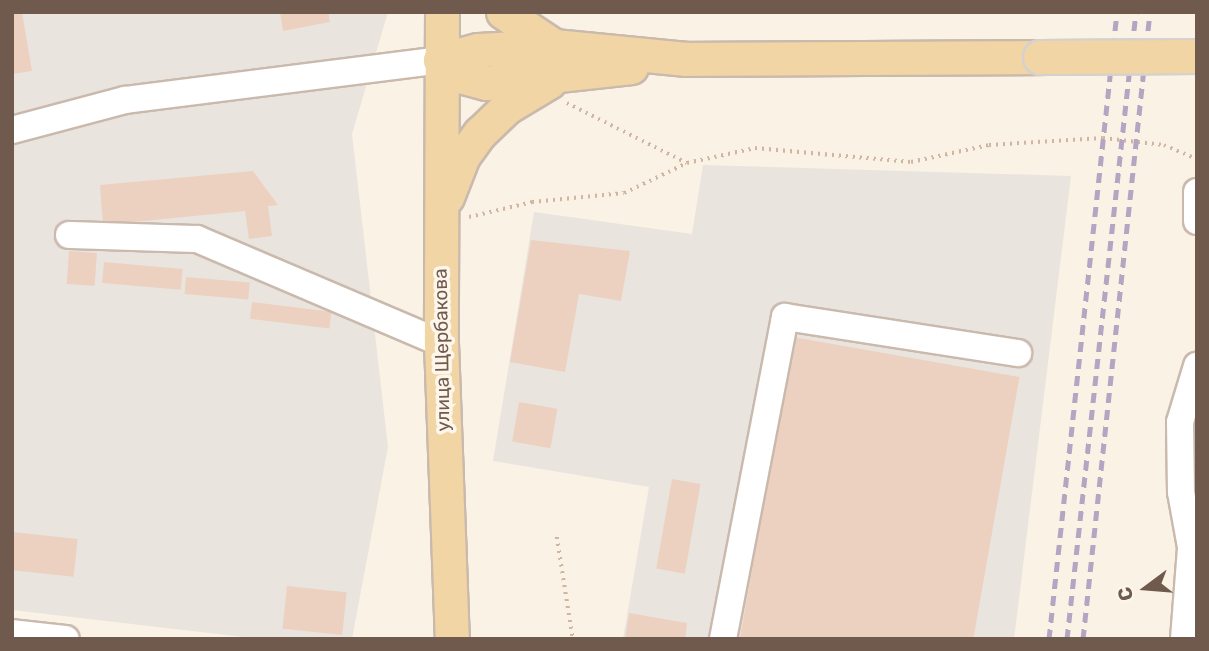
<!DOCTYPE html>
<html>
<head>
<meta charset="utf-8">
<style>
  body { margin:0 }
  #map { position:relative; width:1209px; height:651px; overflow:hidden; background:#faf2e5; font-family:Rubik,sans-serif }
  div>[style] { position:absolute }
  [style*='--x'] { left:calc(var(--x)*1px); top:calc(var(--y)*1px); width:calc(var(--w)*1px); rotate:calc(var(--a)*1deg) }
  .industrial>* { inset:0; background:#eae4df }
  .building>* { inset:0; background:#ecd1c0; transform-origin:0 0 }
  .path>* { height:3.5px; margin-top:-1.75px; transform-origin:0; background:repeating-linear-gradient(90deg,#d1b5a3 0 2px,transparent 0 7px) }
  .roads { filter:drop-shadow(2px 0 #cab9ad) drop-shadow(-2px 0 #cab9ad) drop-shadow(0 2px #cab9ad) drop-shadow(0 -2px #cab9ad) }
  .minor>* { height:26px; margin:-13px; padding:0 13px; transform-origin:13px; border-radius:13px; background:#fff }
  .major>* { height:33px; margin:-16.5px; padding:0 16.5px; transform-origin:16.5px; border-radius:16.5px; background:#f1d5a4 }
  .rail>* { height:5px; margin-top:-2.5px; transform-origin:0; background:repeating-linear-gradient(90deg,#b4a5c2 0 10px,transparent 0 17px) }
  .bridges { filter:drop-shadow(2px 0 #d7d1cd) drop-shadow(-2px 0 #d7d1cd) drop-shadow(0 2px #d7d1cd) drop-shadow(0 -2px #d7d1cd) }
  .major-bridge>* { height:33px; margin:-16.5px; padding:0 16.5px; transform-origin:16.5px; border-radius:16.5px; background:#f1d5a4 }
  span { translate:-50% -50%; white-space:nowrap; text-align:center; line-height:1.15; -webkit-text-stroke:7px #fdf6eb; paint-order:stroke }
  .street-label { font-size:19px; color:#70594d }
  .frame { position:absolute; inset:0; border:14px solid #70594d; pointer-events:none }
  .north { position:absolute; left:1111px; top:553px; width:70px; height:70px; -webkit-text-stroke:5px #fdf6eb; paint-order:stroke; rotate:254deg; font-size:19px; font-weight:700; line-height:28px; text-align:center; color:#70594d }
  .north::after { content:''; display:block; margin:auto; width:24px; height:32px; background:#70594d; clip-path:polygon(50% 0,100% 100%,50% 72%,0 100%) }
</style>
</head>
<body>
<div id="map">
  <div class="industrial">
    <i style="clip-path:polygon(12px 12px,388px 12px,352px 134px,388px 447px,352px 639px,261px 639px,12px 610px)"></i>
    <i style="clip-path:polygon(703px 165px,1071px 176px,1014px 639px,623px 639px,649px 487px,493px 461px,534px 212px,692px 234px)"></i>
  </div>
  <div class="building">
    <i style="clip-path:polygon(12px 12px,22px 12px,32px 71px,12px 74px)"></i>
    <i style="clip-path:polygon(280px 12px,328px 12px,330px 22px,283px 31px)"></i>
    <i style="clip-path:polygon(253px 171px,278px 205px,268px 206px,272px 236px,249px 239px,245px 211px,103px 225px,100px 185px)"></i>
    <i style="clip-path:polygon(531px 240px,630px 251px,621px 301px,579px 294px,565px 372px,510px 362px)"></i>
    <i style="left:69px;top:251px;width:28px;height:33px;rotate:4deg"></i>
    <i style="left:104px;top:262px;width:79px;height:21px;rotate:5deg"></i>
    <i style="left:186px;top:277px;width:64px;height:17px;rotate:5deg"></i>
    <i style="left:252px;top:302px;width:80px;height:17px;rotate:7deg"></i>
    <i style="left:793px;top:337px;width:230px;height:306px;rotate:10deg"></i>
    <i style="left:519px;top:402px;width:39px;height:40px;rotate:10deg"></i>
    <i style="left:672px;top:479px;width:29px;height:91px;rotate:10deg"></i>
    <i style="left:12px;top:532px;width:66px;height:38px;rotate:6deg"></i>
    <i style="left:287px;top:586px;width:60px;height:43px;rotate:6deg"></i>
    <i style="clip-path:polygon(629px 613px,687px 623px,685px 639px,625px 639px)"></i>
  </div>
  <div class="path">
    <i style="--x:567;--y:103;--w:134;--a:26.6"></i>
    <i style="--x:469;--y:217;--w:65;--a:-13.4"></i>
    <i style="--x:532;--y:202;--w:92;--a:-5.6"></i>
    <i style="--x:624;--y:193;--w:70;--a:-25.5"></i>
    <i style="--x:687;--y:163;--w:70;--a:-12.4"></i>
    <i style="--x:755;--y:148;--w:157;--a:5.1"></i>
    <i style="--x:911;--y:162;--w:80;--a:-12.3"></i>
    <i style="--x:989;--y:145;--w:114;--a:-3.5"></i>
    <i style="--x:1103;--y:138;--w:61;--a:6.5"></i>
    <i style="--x:1164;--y:145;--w:36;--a:23"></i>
    <i style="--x:557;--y:537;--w:103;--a:81.1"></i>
  </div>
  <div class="roads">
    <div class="minor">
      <i style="--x:12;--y:130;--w:117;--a:-14.9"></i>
      <i style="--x:125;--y:100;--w:318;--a:-7.2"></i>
      <i style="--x:1197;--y:192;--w:29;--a:90"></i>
      <i style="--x:69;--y:235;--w:128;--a:1.8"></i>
      <i style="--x:197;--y:239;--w:265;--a:23.1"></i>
      <i style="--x:12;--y:633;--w:54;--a:6.3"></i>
      <i style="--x:723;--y:639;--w:328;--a:-79.1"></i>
      <i style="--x:785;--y:317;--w:236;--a:8.8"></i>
      <i style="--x:1184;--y:639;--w:92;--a:-85.6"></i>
      <i style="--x:1191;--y:547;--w:56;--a:-100.3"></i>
      <i style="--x:1181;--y:492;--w:70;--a:-90.8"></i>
      <i style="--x:1180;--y:422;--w:59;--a:-73.1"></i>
    </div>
    <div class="major">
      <i style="--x:442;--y:12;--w:331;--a:90.2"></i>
      <i style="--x:441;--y:343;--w:296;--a:87.9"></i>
      <i style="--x:503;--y:12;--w:61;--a:33.7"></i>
      <i style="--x:440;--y:60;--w:39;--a:-15"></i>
      <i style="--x:478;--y:50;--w:76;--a:-3"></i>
      <i style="--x:554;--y:46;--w:133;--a:5.6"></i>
      <i style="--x:686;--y:59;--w:354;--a:-0.3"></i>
      <i style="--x:440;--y:60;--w:26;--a:39"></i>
      <i style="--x:460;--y:76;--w:27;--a:15"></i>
      <i style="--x:486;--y:83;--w:146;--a:-6.3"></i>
      <i style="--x:447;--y:197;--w:44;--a:-68.7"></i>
      <i style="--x:463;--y:156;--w:29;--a:-54"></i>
      <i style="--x:480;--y:133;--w:37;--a:-44"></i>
      <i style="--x:507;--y:107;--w:49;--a:-30.8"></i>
    </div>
  </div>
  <div class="rail">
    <i style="--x:1049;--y:639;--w:631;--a:-83.81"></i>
    <i style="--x:1067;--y:639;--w:631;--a:-83.72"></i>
    <i style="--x:1083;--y:639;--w:631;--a:-83.9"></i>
  </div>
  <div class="bridges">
    <div class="major-bridge">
      <i style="--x:1040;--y:57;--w:157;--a:-0.4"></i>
    </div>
  </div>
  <div class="street-label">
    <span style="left:442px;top:350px;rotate:-91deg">улица Щербакова</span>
  </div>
  <div class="frame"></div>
  <div class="north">С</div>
</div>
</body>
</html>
